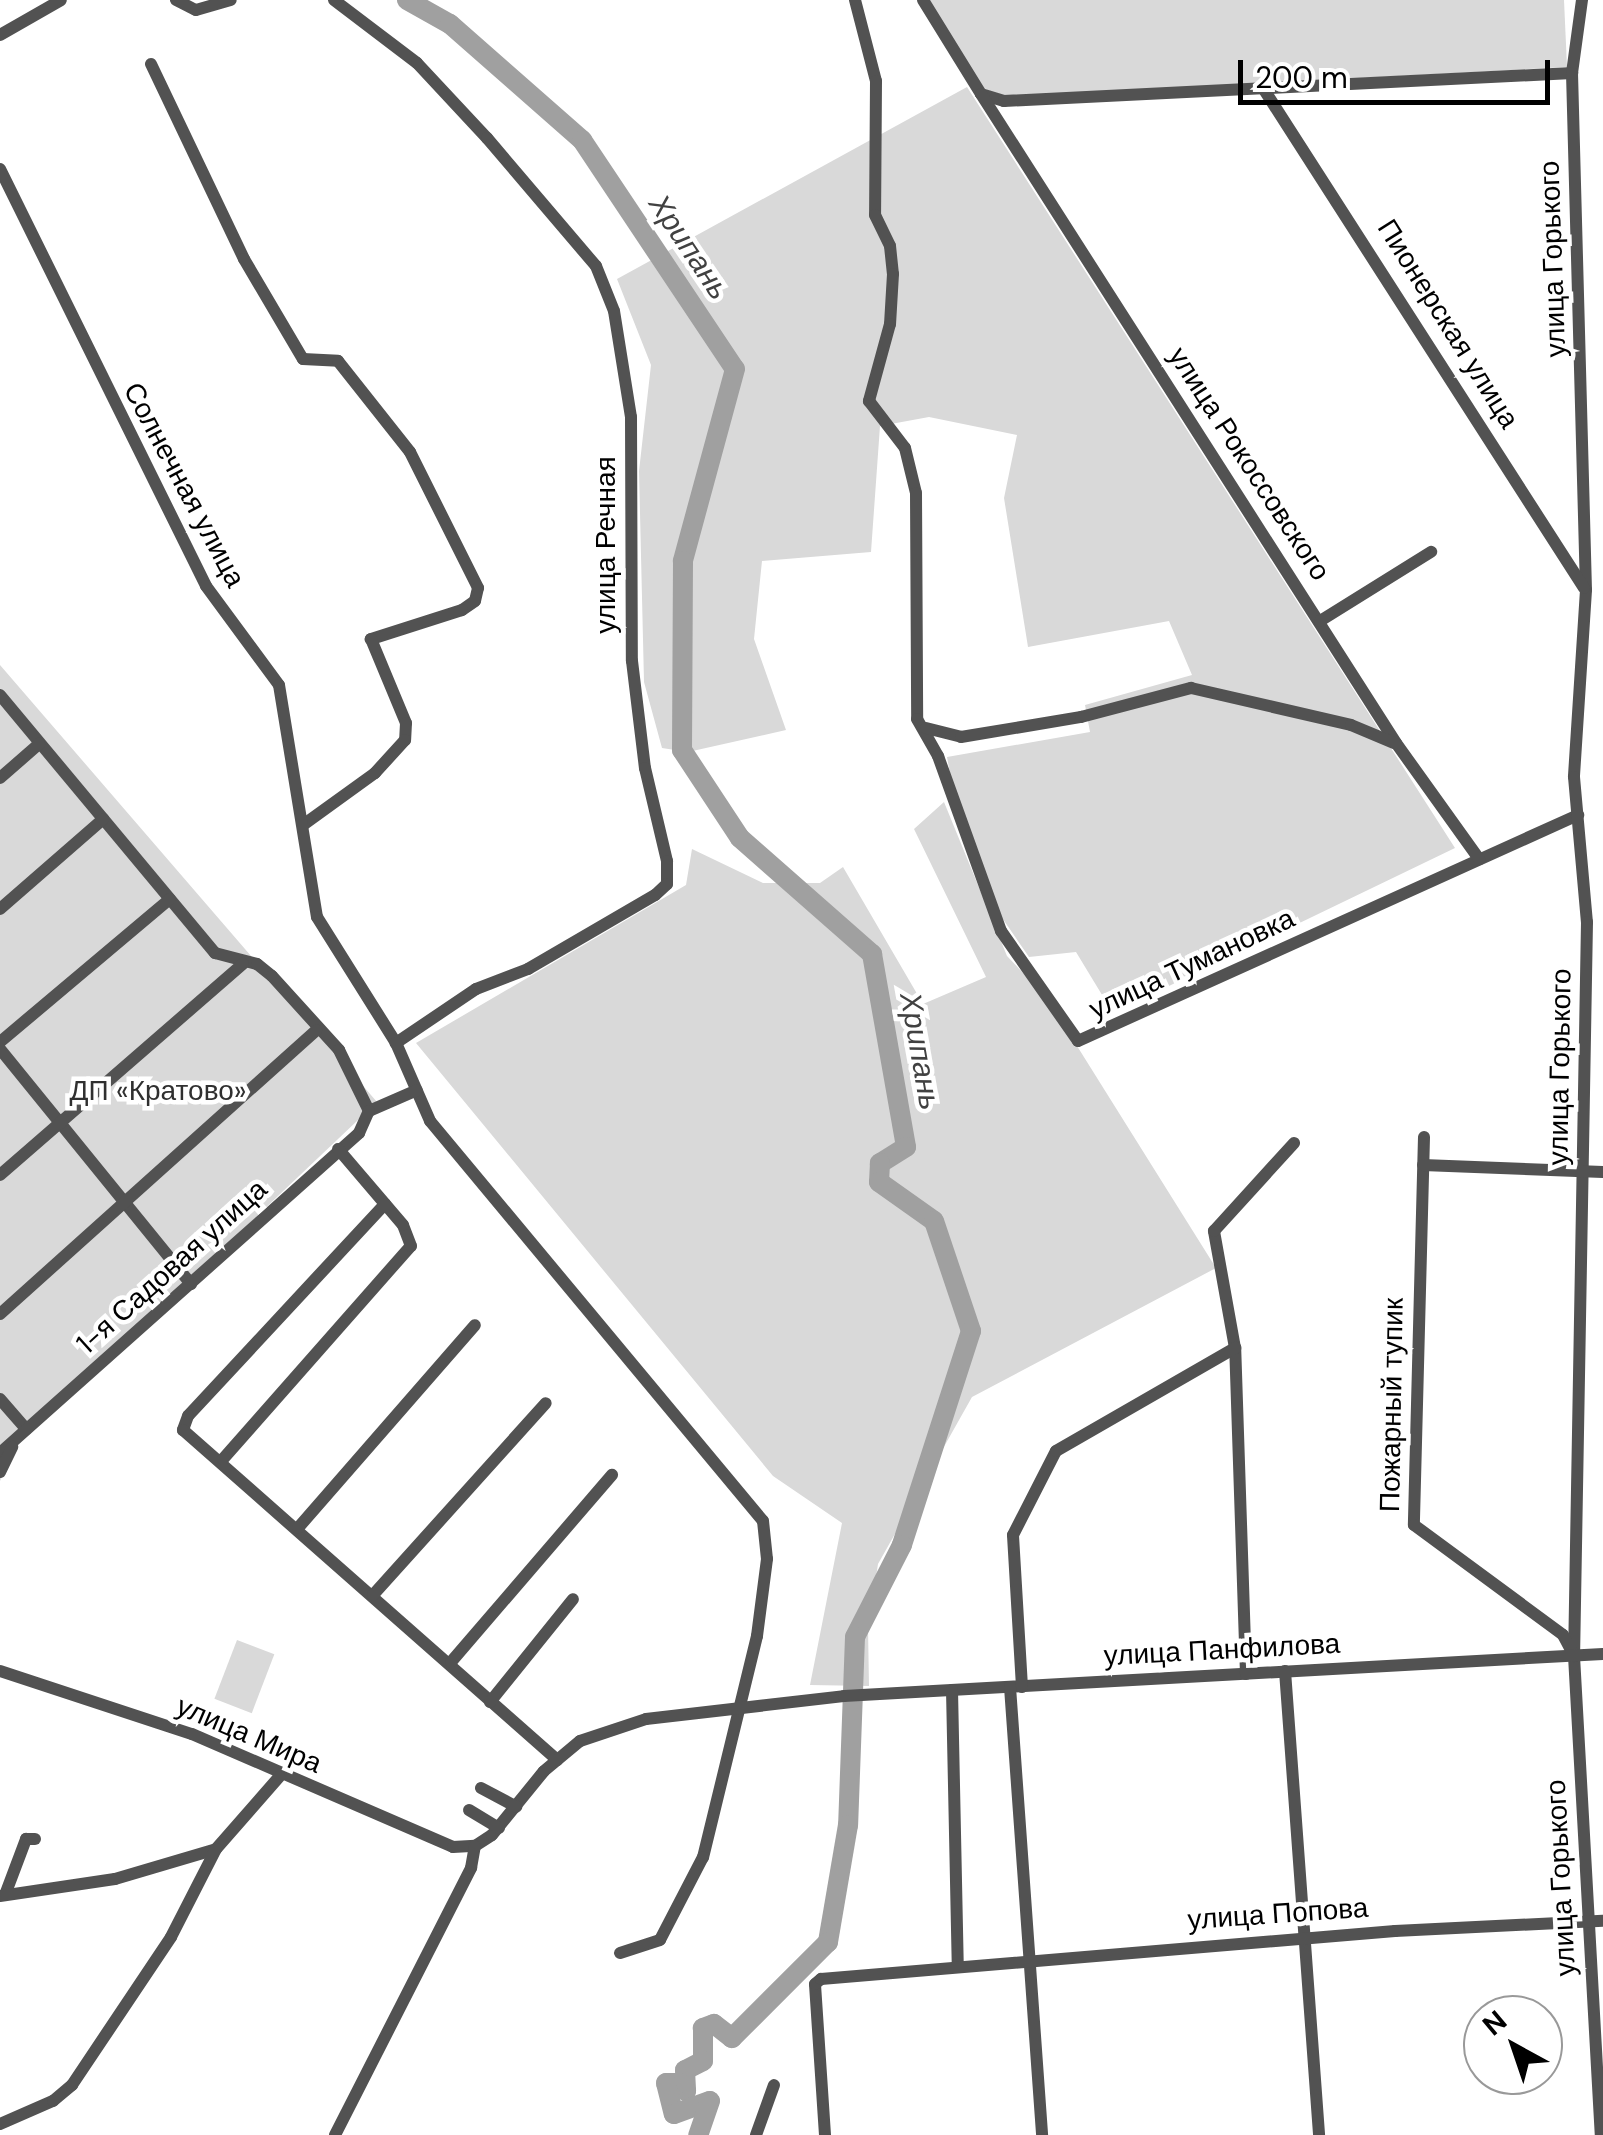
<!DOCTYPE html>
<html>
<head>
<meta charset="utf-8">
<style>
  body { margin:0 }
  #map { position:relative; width:1603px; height:2135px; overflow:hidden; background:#fff; font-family:"DM Sans",sans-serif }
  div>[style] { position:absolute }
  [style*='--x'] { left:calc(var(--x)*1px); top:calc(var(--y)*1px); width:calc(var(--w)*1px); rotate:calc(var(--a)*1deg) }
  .green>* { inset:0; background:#d9d9d9; transform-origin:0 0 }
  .river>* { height:20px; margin:-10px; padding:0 10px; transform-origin:10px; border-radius:10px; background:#a0a0a0 }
  .minor>* { height:12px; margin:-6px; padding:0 6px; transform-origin:6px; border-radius:6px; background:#525252 }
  span { translate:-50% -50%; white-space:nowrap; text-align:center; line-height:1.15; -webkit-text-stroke:9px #fff; paint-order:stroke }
  .street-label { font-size:28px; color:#000 }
  .park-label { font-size:28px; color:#303030 }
  .water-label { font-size:30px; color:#414141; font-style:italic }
  .north { position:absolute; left:1463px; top:1995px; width:100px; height:100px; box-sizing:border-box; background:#fff; border:2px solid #999; border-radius:50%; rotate:320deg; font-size:28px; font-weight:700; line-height:40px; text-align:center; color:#000 }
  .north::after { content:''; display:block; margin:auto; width:35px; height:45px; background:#000; clip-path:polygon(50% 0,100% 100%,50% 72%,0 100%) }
  .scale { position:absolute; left:1238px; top:60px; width:312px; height:45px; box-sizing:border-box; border:5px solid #000; border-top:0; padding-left:12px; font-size:30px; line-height:35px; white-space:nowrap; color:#000; -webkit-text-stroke:8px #fff; paint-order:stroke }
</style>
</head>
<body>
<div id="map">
  <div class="green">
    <i style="clip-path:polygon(927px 0,1564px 0,1567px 67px,1003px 97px,981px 87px)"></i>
    <i style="clip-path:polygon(967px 87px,1455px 848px,1113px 1013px,1076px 952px,1029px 957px,998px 912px,956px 806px,947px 757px,1090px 732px,1085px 705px,1192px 675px,1169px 621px,1028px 647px,1004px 498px,1017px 435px,929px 417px,880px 426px,871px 552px,762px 561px,754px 639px,786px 730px,688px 752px,662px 748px,644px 682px,639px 471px,651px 365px,617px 279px)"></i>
    <i style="clip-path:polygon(0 665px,377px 1102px,18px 1443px,0 1481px)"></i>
    <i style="clip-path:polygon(944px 802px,1007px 956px,1047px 998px,1216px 1268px,972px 1397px,878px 1564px,868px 1628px,869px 1686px,810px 1685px,842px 1523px,773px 1476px,416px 1043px,686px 885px,692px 849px,763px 883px,820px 883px,843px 867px,923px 1004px,986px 977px,914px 829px)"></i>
    <i style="left:237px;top:1640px;width:40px;height:63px;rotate:21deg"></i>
  </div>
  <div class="river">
    <i style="--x:407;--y:0;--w:49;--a:29.2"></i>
    <i style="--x:450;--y:24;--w:176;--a:41.3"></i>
    <i style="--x:582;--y:140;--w:275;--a:56.3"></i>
    <i style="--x:735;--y:369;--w:199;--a:105.2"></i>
    <i style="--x:683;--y:561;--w:189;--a:90.3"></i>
    <i style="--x:682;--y:750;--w:105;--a:56.6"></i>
    <i style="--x:740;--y:838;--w:176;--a:41.3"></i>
    <i style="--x:872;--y:954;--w:196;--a:80"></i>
    <i style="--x:906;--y:1147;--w:31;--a:148"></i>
    <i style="--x:880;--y:1163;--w:19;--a:93"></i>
    <i style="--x:879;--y:1182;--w:67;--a:35.3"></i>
    <i style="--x:934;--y:1221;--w:116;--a:71.4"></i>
    <i style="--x:971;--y:1331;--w:225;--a:107.9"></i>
    <i style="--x:902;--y:1545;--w:103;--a:117.1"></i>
    <i style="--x:855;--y:1637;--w:188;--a:92.1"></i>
    <i style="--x:848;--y:1825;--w:119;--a:99.7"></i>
    <i style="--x:828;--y:1942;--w:136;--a:135"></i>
    <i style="--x:732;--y:2038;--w:23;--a:-142"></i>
    <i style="--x:714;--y:2024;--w:12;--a:160"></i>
    <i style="--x:703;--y:2028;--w:33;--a:90"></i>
    <i style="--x:703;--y:2061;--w:20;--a:153"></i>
    <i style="--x:685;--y:2070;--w:21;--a:87"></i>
    <i style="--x:686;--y:2091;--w:10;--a:-127"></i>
    <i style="--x:680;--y:2083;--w:14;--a:180"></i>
    <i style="--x:666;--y:2083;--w:32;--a:76"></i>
    <i style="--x:674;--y:2114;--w:38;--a:-20"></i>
    <i style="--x:710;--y:2101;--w:36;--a:109"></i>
  </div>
  <div class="minor">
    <i style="--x:176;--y:0;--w:22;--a:27"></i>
    <i style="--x:196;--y:10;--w:36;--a:-16"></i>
    <i style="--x:334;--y:0;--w:104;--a:37.2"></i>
    <i style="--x:417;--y:63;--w:103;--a:47"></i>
    <i style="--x:487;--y:138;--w:168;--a:49.6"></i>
    <i style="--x:596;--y:266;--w:48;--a:68.2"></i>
    <i style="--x:614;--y:311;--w:107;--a:80.9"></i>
    <i style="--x:631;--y:417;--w:244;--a:89.8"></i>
    <i style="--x:632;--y:661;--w:108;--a:83.1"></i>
    <i style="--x:645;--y:768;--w:96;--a:76.7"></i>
    <i style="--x:667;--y:861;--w:23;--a:90"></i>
    <i style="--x:667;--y:884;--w:16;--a:137"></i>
    <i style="--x:655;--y:895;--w:147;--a:149.8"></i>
    <i style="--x:528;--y:969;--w:56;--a:159"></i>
    <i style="--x:476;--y:989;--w:97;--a:146"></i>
    <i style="--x:855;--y:0;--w:84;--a:75.5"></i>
    <i style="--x:876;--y:81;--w:134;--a:90.4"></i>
    <i style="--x:875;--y:215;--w:34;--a:64"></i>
    <i style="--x:890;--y:246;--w:28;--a:84"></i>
    <i style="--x:893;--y:274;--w:50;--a:93.4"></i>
    <i style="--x:890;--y:324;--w:80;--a:105.3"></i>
    <i style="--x:869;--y:401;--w:59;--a:52.5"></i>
    <i style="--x:905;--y:448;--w:46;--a:76.3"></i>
    <i style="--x:916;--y:493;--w:226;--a:89.7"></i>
    <i style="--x:917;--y:719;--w:43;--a:60.4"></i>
    <i style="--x:938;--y:756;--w:186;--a:70.2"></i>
    <i style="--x:1001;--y:931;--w:134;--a:55"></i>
    <i style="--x:1078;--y:1041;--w:549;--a:-24.32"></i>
    <i style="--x:923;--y:0;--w:110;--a:58.3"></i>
    <i style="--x:981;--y:94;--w:24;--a:17"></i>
    <i style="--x:1004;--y:101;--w:569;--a:-2.82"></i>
    <i style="--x:1582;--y:0;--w:74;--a:97.8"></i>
    <i style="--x:1572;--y:73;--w:517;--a:88.45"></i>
    <i style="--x:1586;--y:590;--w:187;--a:93.7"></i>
    <i style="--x:1574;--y:777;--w:146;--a:84.9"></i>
    <i style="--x:1587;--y:922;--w:734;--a:91.01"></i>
    <i style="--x:1574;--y:1656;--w:480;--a:86.8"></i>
    <i style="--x:0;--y:35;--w:70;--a:-29.8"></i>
    <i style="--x:151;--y:64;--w:216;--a:64.5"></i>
    <i style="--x:244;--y:259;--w:116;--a:59.5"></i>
    <i style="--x:303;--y:359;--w:35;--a:3"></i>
    <i style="--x:338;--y:361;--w:116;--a:51.6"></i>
    <i style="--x:410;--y:452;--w:152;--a:63.4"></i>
    <i style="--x:478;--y:588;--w:13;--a:103"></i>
    <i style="--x:475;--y:601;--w:16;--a:145"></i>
    <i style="--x:462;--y:610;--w:96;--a:162.3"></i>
    <i style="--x:371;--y:639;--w:91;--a:67.4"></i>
    <i style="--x:406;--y:723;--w:17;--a:93"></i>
    <i style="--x:405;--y:740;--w:45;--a:132.3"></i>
    <i style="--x:375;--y:773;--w:89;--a:144.2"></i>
    <i style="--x:1263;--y:88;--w:594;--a:57.3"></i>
    <i style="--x:981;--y:94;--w:770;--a:57.4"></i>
    <i style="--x:1396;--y:743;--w:143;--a:54.4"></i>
    <i style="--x:0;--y:169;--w:465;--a:63.7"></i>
    <i style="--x:206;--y:586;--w:123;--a:53.6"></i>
    <i style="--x:279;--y:685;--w:235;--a:80.7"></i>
    <i style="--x:317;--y:917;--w:149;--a:57.9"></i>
    <i style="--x:396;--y:1043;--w:85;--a:66.4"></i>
    <i style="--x:430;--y:1121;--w:520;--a:50.22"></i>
    <i style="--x:763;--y:1521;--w:38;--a:84"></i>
    <i style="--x:767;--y:1559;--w:78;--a:97.4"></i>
    <i style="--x:757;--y:1636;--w:228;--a:103.7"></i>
    <i style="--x:703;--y:1857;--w:93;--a:117.4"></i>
    <i style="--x:660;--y:1940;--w:42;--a:162"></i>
    <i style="--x:1320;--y:621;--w:131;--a:-31.9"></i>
    <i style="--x:0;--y:695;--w:336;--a:50.2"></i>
    <i style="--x:215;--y:953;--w:43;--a:14.7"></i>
    <i style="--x:257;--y:964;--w:19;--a:39"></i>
    <i style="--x:272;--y:976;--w:100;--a:47.8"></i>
    <i style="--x:339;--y:1050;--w:68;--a:63.8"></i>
    <i style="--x:369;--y:1111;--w:52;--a:-23.6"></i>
    <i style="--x:926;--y:728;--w:36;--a:14"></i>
    <i style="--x:961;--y:737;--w:122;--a:-9.5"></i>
    <i style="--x:1081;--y:717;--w:114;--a:-14.8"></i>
    <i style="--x:1191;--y:688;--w:164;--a:13"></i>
    <i style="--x:1351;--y:725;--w:47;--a:22.7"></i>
    <i style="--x:0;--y:778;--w:52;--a:-41.1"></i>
    <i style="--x:0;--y:909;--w:137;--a:-41.1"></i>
    <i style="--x:0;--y:1042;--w:222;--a:-40.1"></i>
    <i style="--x:0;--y:1049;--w:303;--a:50.9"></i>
    <i style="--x:1424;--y:1137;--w:388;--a:91.5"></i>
    <i style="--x:1414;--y:1525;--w:185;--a:36.4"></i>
    <i style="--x:1563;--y:1635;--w:24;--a:62"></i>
    <i style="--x:1423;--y:1165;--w:180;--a:2.2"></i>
    <i style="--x:0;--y:1175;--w:322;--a:-41"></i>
    <i style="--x:385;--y:1204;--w:289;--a:132.9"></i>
    <i style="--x:188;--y:1416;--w:15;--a:110"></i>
    <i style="--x:183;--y:1430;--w:499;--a:41.4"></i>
    <i style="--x:0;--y:1314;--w:425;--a:-41.9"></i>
    <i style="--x:0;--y:1399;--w:40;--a:49"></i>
    <i style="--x:0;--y:1453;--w:481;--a:-41.7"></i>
    <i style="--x:359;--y:1133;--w:24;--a:-66"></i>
    <i style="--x:223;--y:1459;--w:284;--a:-48.6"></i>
    <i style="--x:411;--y:1246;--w:22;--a:-111"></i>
    <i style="--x:403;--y:1225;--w:100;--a:-130.5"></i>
    <i style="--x:0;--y:1472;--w:28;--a:-64"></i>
    <i style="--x:298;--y:1528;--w:269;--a:-48.9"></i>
    <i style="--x:373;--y:1595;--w:258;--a:-48"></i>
    <i style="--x:451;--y:1662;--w:247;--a:-49.3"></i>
    <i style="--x:0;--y:1671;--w:202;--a:18.2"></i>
    <i style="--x:192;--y:1734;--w:284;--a:23.4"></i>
    <i style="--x:453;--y:1847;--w:22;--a:-3"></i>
    <i style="--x:475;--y:1846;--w:20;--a:-33"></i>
    <i style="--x:492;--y:1835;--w:82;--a:-50.9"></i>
    <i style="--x:544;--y:1771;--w:47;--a:-39.8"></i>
    <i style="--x:580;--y:1741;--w:70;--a:-18.4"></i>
    <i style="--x:646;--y:1719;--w:199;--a:-6.6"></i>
    <i style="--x:844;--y:1696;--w:760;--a:-3.17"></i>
    <i style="--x:1285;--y:1671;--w:465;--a:85.8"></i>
    <i style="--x:1246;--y:1674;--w:326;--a:-91.9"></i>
    <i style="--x:1235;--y:1348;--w:119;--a:-100.2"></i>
    <i style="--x:1214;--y:1231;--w:119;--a:-47.7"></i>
    <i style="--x:1010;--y:1687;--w:449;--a:85.9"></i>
    <i style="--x:1022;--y:1687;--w:152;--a:-93.4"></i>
    <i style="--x:1013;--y:1535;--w:94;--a:-62.9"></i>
    <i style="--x:1056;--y:1451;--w:207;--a:-29.9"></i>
    <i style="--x:952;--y:1690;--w:275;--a:88.8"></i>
    <i style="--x:490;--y:1702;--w:132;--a:-51.1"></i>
    <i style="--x:481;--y:1788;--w:40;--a:28"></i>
    <i style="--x:469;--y:1810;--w:35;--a:31"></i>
    <i style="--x:5;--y:1895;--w:60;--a:-69.4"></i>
    <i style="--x:26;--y:1839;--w:9;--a:0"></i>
    <i style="--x:0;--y:1896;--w:116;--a:-8.4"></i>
    <i style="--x:115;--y:1879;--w:105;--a:-16.5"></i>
    <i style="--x:216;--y:1849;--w:96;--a:-48.8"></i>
    <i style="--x:0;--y:2124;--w:58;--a:-23.5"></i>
    <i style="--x:53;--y:2101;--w:25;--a:-40"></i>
    <i style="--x:72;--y:2085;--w:178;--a:-56.2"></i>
    <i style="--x:171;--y:1937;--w:99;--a:-62.9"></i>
    <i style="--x:335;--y:2135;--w:300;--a:-63"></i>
    <i style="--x:471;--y:1868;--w:22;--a:-80"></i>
    <i style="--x:756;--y:2135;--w:53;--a:-70.2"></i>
    <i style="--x:825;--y:2135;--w:151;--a:-93.8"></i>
    <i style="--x:815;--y:1984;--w:8;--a:-40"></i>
    <i style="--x:821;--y:1979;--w:576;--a:-4.78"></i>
    <i style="--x:1395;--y:1931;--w:208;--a:-2.8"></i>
  </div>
  <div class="street-label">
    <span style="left:1553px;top:259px;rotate:-92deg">улица Горького</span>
    <span style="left:1448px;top:324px;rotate:58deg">Пионерская улица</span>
    <span style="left:1249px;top:464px;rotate:57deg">улица Рокоссовского</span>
    <span style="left:184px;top:485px;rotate:62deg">Солнечная улица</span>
    <span style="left:606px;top:545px;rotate:-90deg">улица Речная</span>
    <span style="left:1192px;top:964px;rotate:-25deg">улица Тумановка</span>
    <span style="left:1560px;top:1067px;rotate:-89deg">улица Горького</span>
    <span style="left:172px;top:1267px;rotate:-42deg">1-я Садовая улица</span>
    <span style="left:1392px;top:1405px;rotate:-89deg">Пожарный тупик</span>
    <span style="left:1222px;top:1650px;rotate:-3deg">улица Панфилова</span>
    <span style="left:249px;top:1735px;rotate:23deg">улица Мира</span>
    <span style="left:1561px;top:1878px;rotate:-93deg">улица Горького</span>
    <span style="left:1278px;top:1914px;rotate:-4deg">улица Попова</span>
  </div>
  <div class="park-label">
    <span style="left:158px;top:1091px">ДП «Кратово»</span>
  </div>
  <div class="water-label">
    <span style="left:689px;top:247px;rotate:56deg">Хрипань</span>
    <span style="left:920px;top:1051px;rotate:80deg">Хрипань</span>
  </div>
  <div class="north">N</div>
  <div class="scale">200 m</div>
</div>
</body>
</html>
